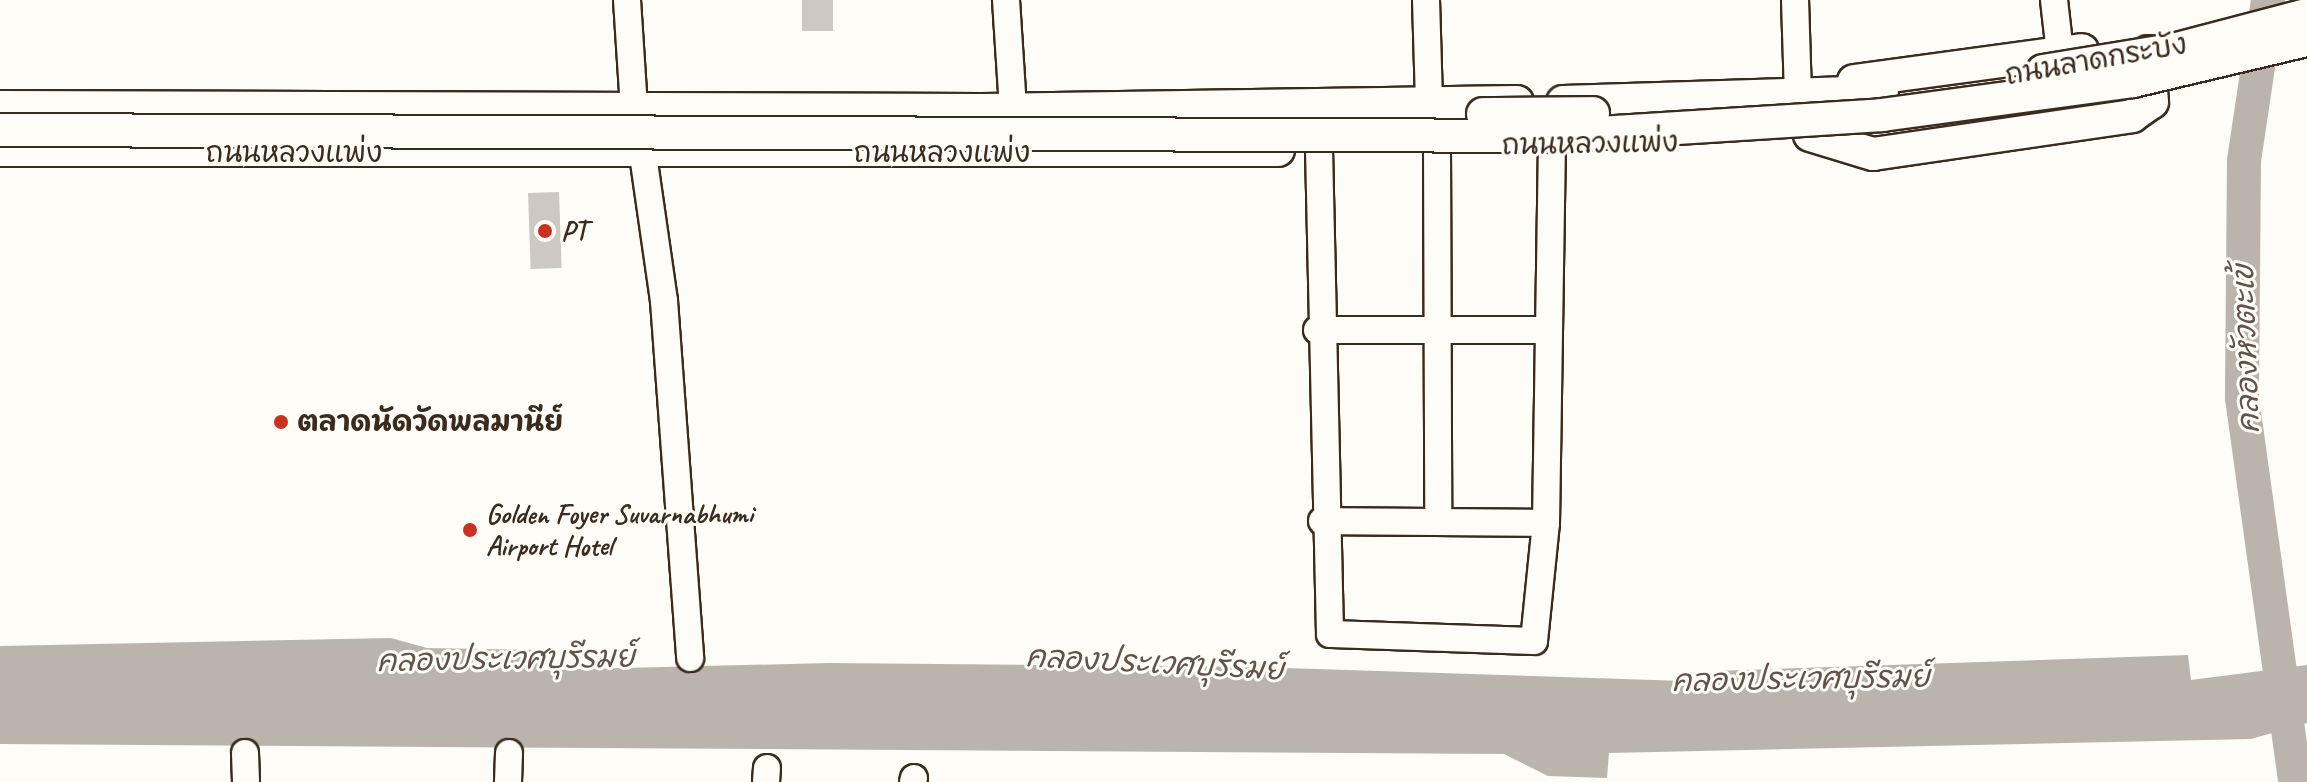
<!DOCTYPE html>
<html>
<head>
<meta charset="utf-8">
<style>
  body { margin:0 }
  #map { position:relative; width:2307px; height:782px; overflow:hidden; background:#fdfcf7; font-family:Caveat,"Playpen Sans Thai",sans-serif }
  div>[style] { position:absolute }
  [style*='--x'] { left:calc(var(--x)*1px); top:calc(var(--y)*1px); width:calc(var(--w)*1px); rotate:calc(var(--a)*1deg) }
  .water>* { inset:0; background:#bbb4ad }
  .river>* { height:34px; margin:-17px; padding:0 17px; transform-origin:17px; border-radius:17px; background:#bbb4ad }
  .building>* { inset:0; background:#cdc8c2; transform-origin:0 0 }
  .roads { filter:drop-shadow(2px 0 #3b2a1e) drop-shadow(-2px 0 #3b2a1e) drop-shadow(0 2px #3b2a1e) drop-shadow(0 -2px #3b2a1e) }
  .minor>* { height:26px; margin:-13px; padding:0 13px; transform-origin:13px; border-radius:13px; background:#fdfcf7 }
  .major>* { height:32px; margin:-16px; padding:0 16px; transform-origin:16px; border-radius:16px; background:#fdfcf7 }
  .bridges { filter:drop-shadow(2px 0 #3b2a1e) drop-shadow(-2px 0 #3b2a1e) drop-shadow(0 2px #3b2a1e) drop-shadow(0 -2px #3b2a1e) }
  .major-bridge>* { height:32px; margin:-16px; padding:0 16px; transform-origin:16px; border-radius:16px; background:#fdfcf7 }
  .dots>* { width:22px; height:22px; translate:-50% -50%; box-sizing:border-box; border:4px solid #fdfcf7; border-radius:50% }
  span { translate:-50% -50%; white-space:nowrap; text-align:center; line-height:1.15; -webkit-text-stroke:6px #fdfcf7; paint-order:stroke }
  .street-label { font-size:28px; color:#3b2a1e }
  .poi-label { font-size:28px; color:#3b2a1e; font-weight:700 }
  .left { translate:0 -50%; text-align:left }
  .water-label { font-size:30px; color:#615349; font-style:italic }
</style>
</head>
<body>
<div id="map">
  <div class="water">
    <i style="clip-path:polygon(391px 638px,427px 648px,541px 650px,543px 670px,829px 663px,1256px 667px,1714px 682px,1715px 671px,2188px 655px,2191px 680px,2307px 665px,2307px 723px,2251px 739px,1609px 753px,1607px 778px,1548px 776px,1504px 754px,0 744px,0 646px)"></i>
  </div>
  <div class="river">
    <i style="--x:2268;--y:0;--w:163;--a:98.5"></i>
    <i style="--x:2244;--y:161;--w:237;--a:90.5"></i>
    <i style="--x:2242;--y:398;--w:388;--a:82.1"></i>
  </div>
  <div class="building">
    <i style="left:802px;top:0;width:31px;height:31px"></i>
    <i style="left:559px;top:192px;width:76px;height:31px;rotate:88deg"></i>
  </div>
  <div class="roads">
    <div class="minor">
      <i style="--x:627;--y:0;--w:109;--a:86.3"></i>
      <i style="--x:1006;--y:0;--w:107;--a:86.3"></i>
      <i style="--x:1426;--y:0;--w:101;--a:88.3"></i>
      <i style="--x:1795;--y:0;--w:98;--a:88.2"></i>
      <i style="--x:2054;--y:0;--w:53;--a:83.5"></i>
      <i style="--x:1437;--y:147;--w:374;--a:89.8"></i>
      <i style="--x:1319;--y:149;--w:485;--a:88.7"></i>
      <i style="--x:1330;--y:634;--w:204;--a:2"></i>
      <i style="--x:1534;--y:641;--w:119;--a:-84.2"></i>
      <i style="--x:1546;--y:523;--w:377;--a:-89.1"></i>
      <i style="--x:643;--y:155;--w:148;--a:81.8"></i>
      <i style="--x:664;--y:301;--w:358;--a:85.8"></i>
      <i style="--x:1317;--y:330;--w:232;--a:0"></i>
      <i style="--x:1322;--y:521;--w:224;--a:0.5"></i>
      <i style="--x:245;--y:753;--w:29;--a:88"></i>
      <i style="--x:508;--y:782;--w:29;--a:-88"></i>
      <i style="--x:766;--y:782;--w:14;--a:-86"></i>
      <i style="--x:913;--y:782;--w:4;--a:-76"></i>
    </div>
    <div class="major">
      <i style="--x:1854;--y:81;--w:230;--a:-7.7"></i>
      <i style="--x:1563;--y:102;--w:319;--a:-1.8"></i>
      <i style="--x:0;--y:107;--w:982;--a:0.18"></i>
      <i style="--x:982;--y:110;--w:535;--a:-0.86"></i>
      <i style="--x:1810;--y:135;--w:66;--a:16.8"></i>
      <i style="--x:1873;--y:154;--w:262;--a:-8.3"></i>
      <i style="--x:2132;--y:116;--w:24;--a:-35"></i>
      <i style="--x:2152;--y:102;--w:50;--a:-94.6"></i>
      <i style="--x:0;--y:150;--w:1278;--a:0"></i>
    </div>
  </div>
  <div class="bridges">
    <div class="major-bridge">
      <i style="--x:2043;--y:71;--w:136;--a:-9.3"></i>
      <i style="--x:2177;--y:49;--w:134;--a:-14.7"></i>
      <i style="--x:1483;--y:114;--w:110;--a:-0.5"></i>
      <i style="--x:0;--y:130;--w:1551;--a:0.22"></i>
      <i style="--x:1551;--y:136;--w:332;--a:-3.6"></i>
      <i style="--x:1882;--y:115;--w:253;--a:-7.7"></i>
      <i style="--x:2133;--y:81;--w:179;--a:-13.3"></i>
    </div>
  </div>
  <div class="dots">
    <i style="left:545px;top:231px;background:#c8321e"></i>
    <i style="left:281px;top:422px;background:#c8321e"></i>
    <i style="left:470px;top:530px;background:#c8321e"></i>
  </div>
  <div class="street-label">
    <span style="left:2096px;top:60px;rotate:-10deg">ถนนลาดกระบัง</span>
    <span style="left:1590px;top:144px;rotate:-1deg">ถนนหลวงแพ่ง</span>
    <span style="left:294px;top:153px">ถนนหลวงแพ่ง</span>
    <span style="left:942px;top:153px">ถนนหลวงแพ่ง</span>
  </div>
  <div class="poi-label">
    <span class="left" style="left:561px;top:231px">PT</span>
    <span class="left" style="left:297px;top:422px">ตลาดนัดวัดพลมานีย์</span>
    <span class="left" style="left:486px;top:530px">Golden Foyer Suvarnabhumi<br>Airport Hotel</span>
  </div>
  <div class="water-label">
    <span style="left:2246px;top:349px;rotate:-92deg">คลองหัวตะเข้</span>
    <span style="left:506px;top:659px;rotate:-1deg">คลองประเวศบุรีรมย์</span>
    <span style="left:1155px;top:663px;rotate:3deg">คลองประเวศบุรีรมย์</span>
    <span style="left:1801px;top:679px;rotate:-1deg">คลองประเวศบุรีรมย์</span>
  </div>
</div>
</body>
</html>
